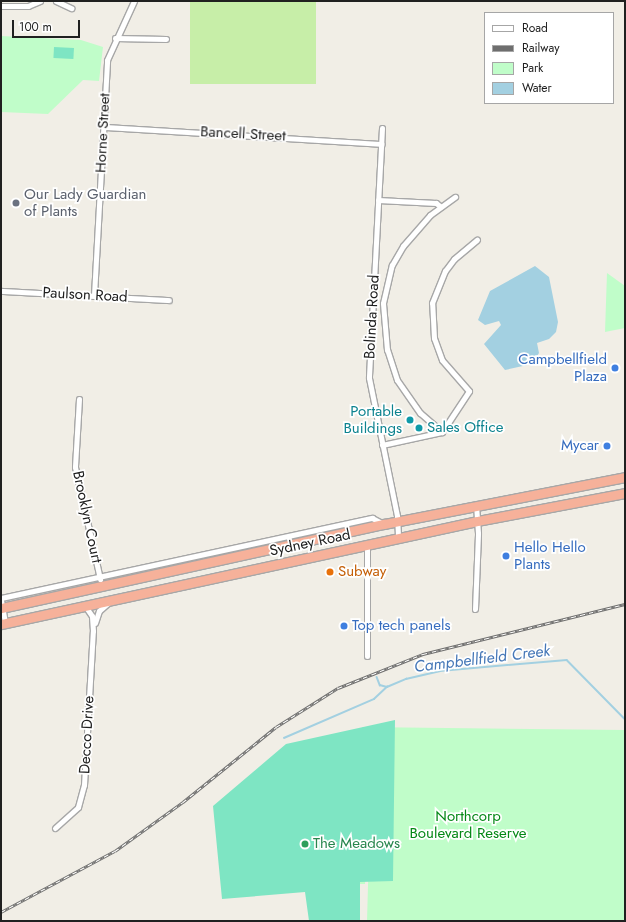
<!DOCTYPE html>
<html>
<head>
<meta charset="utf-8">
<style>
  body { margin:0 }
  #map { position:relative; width:626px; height:922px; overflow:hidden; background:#f1eee6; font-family:Jost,sans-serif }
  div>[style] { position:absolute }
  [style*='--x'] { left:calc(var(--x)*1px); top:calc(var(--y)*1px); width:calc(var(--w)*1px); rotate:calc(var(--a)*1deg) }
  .grass>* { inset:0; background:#c7eea8; transform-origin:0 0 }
  .park>* { inset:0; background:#c0fdc9 }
  .pitch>* { inset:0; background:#7ee5c3; transform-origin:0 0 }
  .water>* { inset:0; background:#a3d0e1 }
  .stream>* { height:1.5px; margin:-0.75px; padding:0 0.75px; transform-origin:0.75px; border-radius:0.75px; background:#a3d0e1 }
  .roads { filter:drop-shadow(1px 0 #a7a7a7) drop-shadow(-1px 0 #a7a7a7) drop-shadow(0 1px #a7a7a7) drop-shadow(0 -1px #a7a7a7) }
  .minor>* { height:5px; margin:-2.5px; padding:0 2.5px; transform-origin:2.5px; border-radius:2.5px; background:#fff }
  .trunk>* { height:9px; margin:-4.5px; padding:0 4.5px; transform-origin:4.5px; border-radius:4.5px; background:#f6b19a }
  .rail>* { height:3px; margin-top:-1.5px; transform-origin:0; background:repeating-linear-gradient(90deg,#fff 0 4.5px,#6e6e6e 0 9px); box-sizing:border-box; border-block:1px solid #6e6e6e }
  .dots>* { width:11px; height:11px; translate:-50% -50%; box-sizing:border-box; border:2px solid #fff; border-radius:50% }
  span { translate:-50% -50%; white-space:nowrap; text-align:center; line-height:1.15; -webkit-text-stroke:3.5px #fff; paint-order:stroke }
  .street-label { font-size:15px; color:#202020 }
  .worship-label { font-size:15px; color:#5b616d }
  .left { translate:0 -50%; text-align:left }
  .shop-label { font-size:15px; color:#366cbe }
  .right { translate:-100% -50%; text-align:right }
  .culture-label { font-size:15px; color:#0d838f }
  .food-label { font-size:15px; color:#c56008 }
  .park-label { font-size:15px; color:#048816 }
  .leisure-label { font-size:15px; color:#27864d }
  .water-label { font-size:16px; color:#4577b7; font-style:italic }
  .frame { position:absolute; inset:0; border:2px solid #202020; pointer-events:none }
  .legend { position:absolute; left:484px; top:12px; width:130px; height:92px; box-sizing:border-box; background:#fff; border:1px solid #a6a6a6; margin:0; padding:5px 7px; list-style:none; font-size:12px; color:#202020 }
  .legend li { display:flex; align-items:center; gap:8px; height:20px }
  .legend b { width:20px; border:1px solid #a6a6a6 }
  .scale { position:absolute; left:12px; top:20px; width:68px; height:18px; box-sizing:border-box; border:2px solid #202020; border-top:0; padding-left:5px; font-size:12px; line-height:14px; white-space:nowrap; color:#202020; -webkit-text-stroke:3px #fff; paint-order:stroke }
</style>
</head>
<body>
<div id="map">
  <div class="grass">
    <i style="left:190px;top:1px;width:126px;height:83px"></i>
  </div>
  <div class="park">
    <i style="clip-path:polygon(1px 36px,81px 40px,103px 47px,99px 81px,83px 80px,48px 114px,1px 112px)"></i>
    <i style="clip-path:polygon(607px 273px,625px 286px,625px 328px,605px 332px)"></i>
    <i style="clip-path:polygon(362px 727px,625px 730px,625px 921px,367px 921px,370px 814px,365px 884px,359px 884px)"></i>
  </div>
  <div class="pitch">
    <i style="left:54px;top:47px;width:20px;height:11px;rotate:3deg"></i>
    <i style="clip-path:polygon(395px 720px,393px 881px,360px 882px,360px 921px,309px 921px,305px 892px,222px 899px,213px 806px,286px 744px)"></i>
  </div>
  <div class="water">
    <i style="clip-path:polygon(535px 266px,549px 277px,558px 322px,556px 332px,549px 339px,537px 343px,539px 353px,532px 364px,505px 370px,484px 344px,501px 325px,499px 321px,485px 325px,478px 320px,490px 291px)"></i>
  </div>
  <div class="stream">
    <i style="--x:377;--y:677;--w:9;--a:69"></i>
    <i style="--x:380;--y:685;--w:7;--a:16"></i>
    <i style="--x:284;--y:738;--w:98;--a:-23.4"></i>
    <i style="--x:374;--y:699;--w:18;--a:-43"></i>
    <i style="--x:387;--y:687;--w:21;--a:-23"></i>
    <i style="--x:406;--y:679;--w:35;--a:-13"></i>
    <i style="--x:440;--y:671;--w:127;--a:-5"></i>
    <i style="--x:567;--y:660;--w:83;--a:45.5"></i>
  </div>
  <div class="roads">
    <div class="minor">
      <i style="--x:56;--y:1;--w:17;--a:25"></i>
      <i style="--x:1;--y:6;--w:27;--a:0"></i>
      <i style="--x:28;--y:6;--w:13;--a:-23"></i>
      <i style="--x:115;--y:38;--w:51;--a:1.1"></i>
      <i style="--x:104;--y:127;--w:278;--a:3.5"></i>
      <i style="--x:382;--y:128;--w:250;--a:93"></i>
      <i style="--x:369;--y:378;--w:141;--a:78.5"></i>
      <i style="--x:397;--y:516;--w:22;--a:87"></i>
      <i style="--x:378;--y:200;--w:58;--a:3"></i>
      <i style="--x:436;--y:203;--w:6;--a:39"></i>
      <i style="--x:1;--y:291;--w:168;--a:3.1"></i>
      <i style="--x:94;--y:295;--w:235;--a:-86.8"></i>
      <i style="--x:107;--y:60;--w:65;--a:-65.4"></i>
      <i style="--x:79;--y:399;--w:68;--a:93.4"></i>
      <i style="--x:75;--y:467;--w:115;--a:77.4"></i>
      <i style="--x:442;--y:432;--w:29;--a:-139"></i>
      <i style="--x:420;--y:413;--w:40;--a:-124.9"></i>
      <i style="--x:397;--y:380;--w:32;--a:-108"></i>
      <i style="--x:387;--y:350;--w:47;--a:-94.9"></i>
      <i style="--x:383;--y:303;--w:39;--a:-77"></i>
      <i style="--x:392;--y:265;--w:22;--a:-60"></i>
      <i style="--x:403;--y:246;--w:41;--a:-48.9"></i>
      <i style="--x:430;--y:215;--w:31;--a:-36"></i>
      <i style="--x:442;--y:432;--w:49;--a:-56.6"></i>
      <i style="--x:469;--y:391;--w:41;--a:-131.1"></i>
      <i style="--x:442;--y:360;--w:23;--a:-110"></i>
      <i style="--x:434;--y:338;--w:35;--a:-93"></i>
      <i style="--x:432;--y:303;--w:35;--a:-68"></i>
      <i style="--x:445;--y:271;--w:15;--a:-53"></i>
      <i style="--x:454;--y:259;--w:30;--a:-40"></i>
      <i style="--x:382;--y:445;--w:61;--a:-12.2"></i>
      <i style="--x:367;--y:545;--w:111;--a:90"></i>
      <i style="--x:1;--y:598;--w:380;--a:-12.2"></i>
      <i style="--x:372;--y:518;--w:13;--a:27"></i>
      <i style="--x:1;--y:600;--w:23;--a:80"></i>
      <i style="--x:475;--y:609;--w:76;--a:-87.7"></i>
      <i style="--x:478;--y:533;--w:27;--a:-94"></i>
      <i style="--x:95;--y:623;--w:13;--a:-72"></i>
      <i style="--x:99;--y:611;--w:13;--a:-42"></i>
      <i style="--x:55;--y:828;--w:31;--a:-42"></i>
      <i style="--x:78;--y:807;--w:23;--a:-75"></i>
      <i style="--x:84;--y:785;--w:154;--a:-86.7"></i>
      <i style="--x:93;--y:631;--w:15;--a:-94"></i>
      <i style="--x:92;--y:616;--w:12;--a:-125"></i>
    </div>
    <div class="trunk">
      <i style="--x:1;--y:608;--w:392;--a:-12.4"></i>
      <i style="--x:384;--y:524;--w:246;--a:-11"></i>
      <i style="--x:1;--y:624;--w:487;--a:-12.2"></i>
      <i style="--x:477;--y:521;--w:151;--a:-10.7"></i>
    </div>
  </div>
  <div class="rail">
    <i style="--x:1;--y:912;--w:129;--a:-28.2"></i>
    <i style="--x:115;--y:851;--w:84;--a:-35.8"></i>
    <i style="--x:183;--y:802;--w:119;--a:-38.9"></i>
    <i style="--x:276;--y:727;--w:73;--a:-32.2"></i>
    <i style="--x:338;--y:688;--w:92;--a:-21.8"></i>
    <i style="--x:423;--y:654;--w:208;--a:-13.9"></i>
  </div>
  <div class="dots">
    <i style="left:16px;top:203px;background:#6b7280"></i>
    <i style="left:615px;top:368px;background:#3f7fe0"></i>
    <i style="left:410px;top:420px;background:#0f9aa8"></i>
    <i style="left:419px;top:428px;background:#0f9aa8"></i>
    <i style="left:607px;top:446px;background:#3f7fe0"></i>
    <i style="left:506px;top:556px;background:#3f7fe0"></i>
    <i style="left:330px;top:572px;background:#e8710a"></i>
    <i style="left:344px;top:626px;background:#3f7fe0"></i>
    <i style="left:305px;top:844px;background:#2e9e5b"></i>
  </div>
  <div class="street-label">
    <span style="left:103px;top:133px;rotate:-87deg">Horne Street</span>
    <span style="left:243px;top:134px;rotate:3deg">Bancell Street</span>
    <span style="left:85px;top:295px;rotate:3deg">Paulson Road</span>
    <span style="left:372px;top:317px;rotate:-87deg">Bolinda Road</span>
    <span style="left:87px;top:517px;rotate:78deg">Brooklyn Court</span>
    <span style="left:310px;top:543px;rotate:-12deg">Sydney Road</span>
    <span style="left:87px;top:735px;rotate:-87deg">Decco Drive</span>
  </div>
  <div class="worship-label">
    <span class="left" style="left:24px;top:203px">Our Lady Guardian<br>of Plants</span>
  </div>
  <div class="shop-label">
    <span class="right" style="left:607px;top:368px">Campbellfield<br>Plaza</span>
    <span class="right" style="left:599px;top:446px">Mycar</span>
    <span class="left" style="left:514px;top:556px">Hello Hello<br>Plants</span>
    <span class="left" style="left:352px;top:626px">Top tech panels</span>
  </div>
  <div class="culture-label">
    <span class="right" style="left:402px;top:420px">Portable<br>Buildings</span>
    <span class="left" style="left:427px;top:428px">Sales Office</span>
  </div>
  <div class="food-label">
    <span class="left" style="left:338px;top:572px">Subway</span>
  </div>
  <div class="park-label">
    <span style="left:468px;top:825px">Northcorp<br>Boulevard Reserve</span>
  </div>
  <div class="leisure-label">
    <span class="left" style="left:313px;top:844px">The Meadows</span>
  </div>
  <div class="water-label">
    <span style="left:482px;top:659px;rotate:-7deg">Campbellfield Creek</span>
  </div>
  <div class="frame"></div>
  <ul class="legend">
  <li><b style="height:5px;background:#fff"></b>Road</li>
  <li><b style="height:5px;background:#6e6e6e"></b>Railway</li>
  <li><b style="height:11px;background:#c0fdc9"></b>Park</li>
  <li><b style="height:11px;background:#a3d0e1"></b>Water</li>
  </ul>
  <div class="scale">100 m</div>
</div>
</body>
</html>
